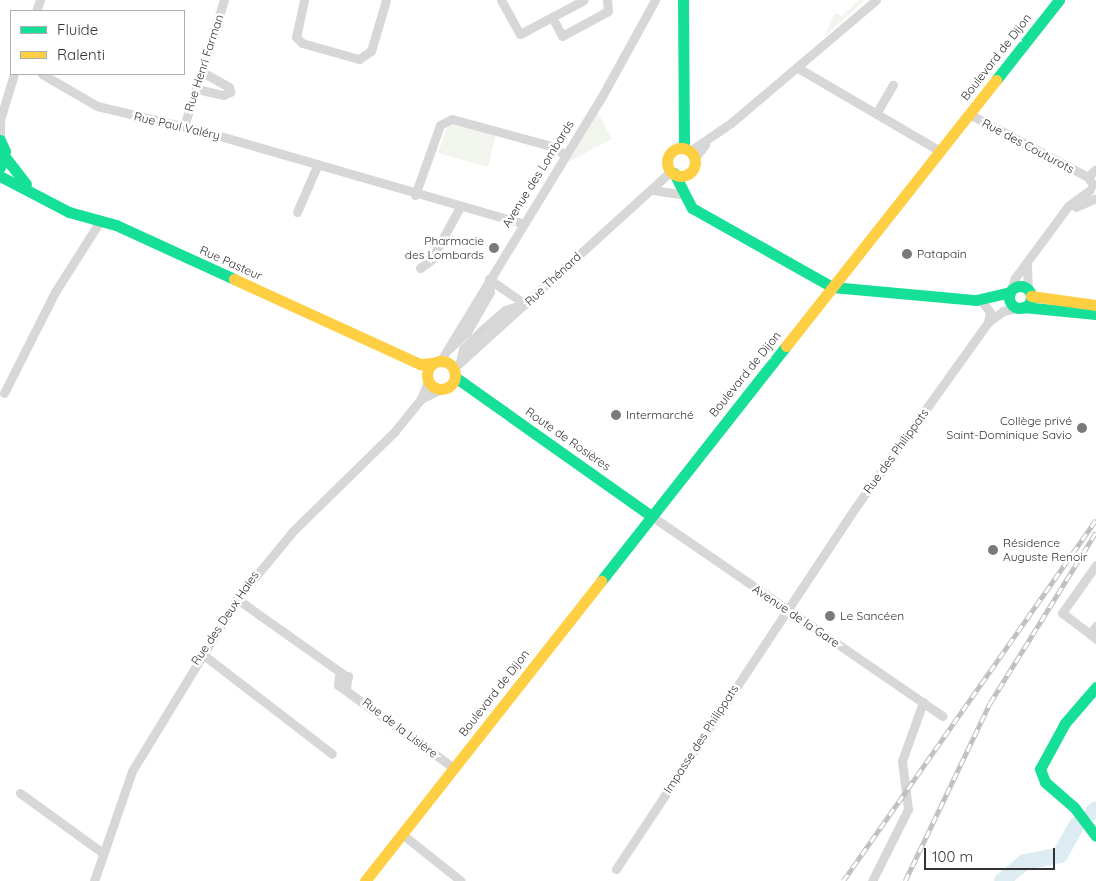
<!DOCTYPE html>
<html>
<head>
<meta charset="utf-8">
<style>
  body { margin:0 }
  #map { position:relative; width:1096px; height:881px; overflow:hidden; background:#fff; font-family:Quicksand,sans-serif }
  div>[style] { position:absolute }
  [style*='--x'] { left:calc(var(--x)*1px); top:calc(var(--y)*1px); width:calc(var(--w)*1px); rotate:calc(var(--a)*1deg) }
  .green>* { inset:0; background:#f1f5ed }
  .river>* { height:16px; margin:-8px; padding:0 8px; transform-origin:8px; border-radius:8px; background:#ddebf3 }
  .street>* { height:9px; margin:-4.5px; padding:0 4.5px; transform-origin:4.5px; border-radius:4.5px; background:#d7d7d7 }
  .fast>* { height:11px; margin:-5.5px; padding:0 5.5px; transform-origin:5.5px; border-radius:5.5px; background:#16e098 }
  .fast>.ring { margin:-5.5px; padding:0; box-sizing:content-box; background:none; border:11px solid #16e098; border-radius:50% }
  .slow>* { height:11px; margin:-5.5px; padding:0 5.5px; transform-origin:5.5px; border-radius:5.5px; background:#ffcf43 }
  .slow>.ring { margin:-5.5px; padding:0; box-sizing:content-box; background:none; border:11px solid #ffcf43; border-radius:50% }
  .rail>* { height:4.5px; margin-top:-2.25px; transform-origin:0; background:repeating-linear-gradient(90deg,#fff 0 8px,#bebebe 0 16px); box-sizing:border-box; border-block:1px solid #bebebe }
  .dots>* { width:14px; height:14px; translate:-50% -50%; box-sizing:border-box; border:2px solid #fff; border-radius:50% }
  span { translate:-50% -50%; white-space:nowrap; text-align:center; line-height:1.15; -webkit-text-stroke:5px #fff; paint-order:stroke }
  .street-label { font-size:12px; color:#333 }
  .poi-label { font-size:12px; color:#333 }
  .right { translate:-100% -50%; text-align:right }
  .left { translate:0 -50%; text-align:left }
  .legend { position:absolute; left:10px; top:10px; width:175px; height:65px; box-sizing:border-box; background:#fff; border:1px solid #adadad; margin:0; padding:6px 9px; list-style:none; font-size:15px; color:#333 }
  .legend li { display:flex; align-items:center; gap:10px; height:25px }
  .legend b { width:25px; border:1px solid #adadad }
  .scale { position:absolute; left:924px; top:848px; width:131px; height:22px; box-sizing:border-box; border:2px solid #333; border-top:0; padding-left:6px; font-size:15px; line-height:18px; white-space:nowrap; color:#333; -webkit-text-stroke:4px #fff; paint-order:stroke }
</style>
</head>
<body>
<div id="map">
  <div class="green">
    <i style="clip-path:polygon(859px 0,865px 0,824px 37px,835px 13px,842px 16px)"></i>
    <i style="clip-path:polygon(598px 113px,612px 139px,568px 162px)"></i>
    <i style="clip-path:polygon(454px 124px,496px 135px,488px 167px,438px 153px,448px 126px)"></i>
  </div>
  <div class="river">
    <i style="--x:1093;--y:812;--w:4;--a:-45"></i>
    <i style="--x:1002;--y:881;--w:30;--a:-40"></i>
    <i style="--x:1025;--y:862;--w:36;--a:-11"></i>
    <i style="--x:1060;--y:855;--w:35;--a:-61"></i>
  </div>
  <div class="street">
    <i style="--x:304;--y:0;--w:38;--a:102"></i>
    <i style="--x:296;--y:37;--w:8;--a:45"></i>
    <i style="--x:302;--y:43;--w:59;--a:15.7"></i>
    <i style="--x:359;--y:59;--w:14;--a:-34"></i>
    <i style="--x:371;--y:51;--w:53;--a:-73.6"></i>
    <i style="--x:501;--y:0;--w:39;--a:61"></i>
    <i style="--x:520;--y:34;--w:72;--a:-28"></i>
    <i style="--x:36;--y:11;--w:12;--a:-70"></i>
    <i style="--x:552;--y:17;--w:21;--a:62"></i>
    <i style="--x:562;--y:36;--w:52;--a:-28.5"></i>
    <i style="--x:608;--y:11;--w:11;--a:-95"></i>
    <i style="--x:798;--y:68;--w:164;--a:30.3"></i>
    <i style="--x:42;--y:74;--w:64;--a:30.2"></i>
    <i style="--x:97;--y:106;--w:112;--a:13.4"></i>
    <i style="--x:206;--y:132;--w:331;--a:16.1"></i>
    <i style="--x:197;--y:89;--w:27;--a:13"></i>
    <i style="--x:223;--y:95;--w:8;--a:-23"></i>
    <i style="--x:230;--y:92;--w:5;--a:-101"></i>
    <i style="--x:229;--y:87;--w:31;--a:-151"></i>
    <i style="--x:876;--y:114;--w:34;--a:-60"></i>
    <i style="--x:969;--y:114;--w:135;--a:27.9"></i>
    <i style="--x:1088;--y:177;--w:9;--a:58"></i>
    <i style="--x:184;--y:126;--w:132;--a:-72.4"></i>
    <i style="--x:0;--y:140;--w:20;--a:-90"></i>
    <i style="--x:0;--y:120;--w:48;--a:-73.1"></i>
    <i style="--x:690;--y:151;--w:50;--a:-34.3"></i>
    <i style="--x:731;--y:123;--w:190;--a:-40.3"></i>
    <i style="--x:694;--y:159;--w:18;--a:-52"></i>
    <i style="--x:1088;--y:177;--w:11;--a:-45"></i>
    <i style="--x:652;--y:190;--w:30;--a:8"></i>
    <i style="--x:415;--y:195;--w:74;--a:-70.3"></i>
    <i style="--x:440;--y:125;--w:13;--a:-27"></i>
    <i style="--x:452;--y:119;--w:107;--a:15.2"></i>
    <i style="--x:555;--y:147;--w:13;--a:42"></i>
    <i style="--x:1076;--y:207;--w:20;--a:-24"></i>
    <i style="--x:297;--y:212;--w:50;--a:-66.5"></i>
    <i style="--x:1027;--y:265;--w:25;--a:88"></i>
    <i style="--x:420;--y:268;--w:14;--a:-36"></i>
    <i style="--x:431;--y:260;--w:60;--a:-61.3"></i>
    <i style="--x:489;--y:279;--w:44;--a:34.8"></i>
    <i style="--x:1011;--y:290;--w:13;--a:-72"></i>
    <i style="--x:1015;--y:278;--w:89;--a:-53.6"></i>
    <i style="--x:1068;--y:206;--w:27;--a:-36"></i>
    <i style="--x:983;--y:303;--w:11;--a:52"></i>
    <i style="--x:990;--y:312;--w:10;--a:101"></i>
    <i style="--x:450;--y:348;--w:23;--a:-43"></i>
    <i style="--x:467;--y:332;--w:46;--a:-60.1"></i>
    <i style="--x:490;--y:292;--w:13;--a:-94"></i>
    <i style="--x:441;--y:360;--w:307;--a:-58.6"></i>
    <i style="--x:601;--y:98;--w:112;--a:-61.1"></i>
    <i style="--x:460;--y:362;--w:13;--a:-77"></i>
    <i style="--x:463;--y:349;--w:25;--a:-45"></i>
    <i style="--x:481;--y:331;--w:32;--a:-41"></i>
    <i style="--x:505;--y:310;--w:21;--a:-17"></i>
    <i style="--x:454;--y:368;--w:293;--a:-42.2"></i>
    <i style="--x:4;--y:393;--w:113;--a:-63.2"></i>
    <i style="--x:55;--y:292;--w:84;--a:-57.6"></i>
    <i style="--x:421;--y:399;--w:20;--a:-27"></i>
    <i style="--x:650;--y:515;--w:355;--a:34.5"></i>
    <i style="--x:237;--y:599;--w:130;--a:35.3"></i>
    <i style="--x:1096;--y:626;--w:10;--a:127"></i>
    <i style="--x:1090;--y:634;--w:8;--a:40"></i>
    <i style="--x:1090;--y:634;--w:35;--a:-143"></i>
    <i style="--x:1062;--y:613;--w:59;--a:-54.7"></i>
    <i style="--x:201;--y:653;--w:165;--a:37.6"></i>
    <i style="--x:346;--y:688;--w:12;--a:-81"></i>
    <i style="--x:348;--y:676;--w:9;--a:180"></i>
    <i style="--x:339;--y:676;--w:9;--a:96"></i>
    <i style="--x:338;--y:685;--w:143;--a:35.6"></i>
    <i style="--x:20;--y:793;--w:102;--a:35.9"></i>
    <i style="--x:402;--y:834;--w:75;--a:38.5"></i>
    <i style="--x:616;--y:869;--w:433;--a:-56.5"></i>
    <i style="--x:855;--y:508;--w:229;--a:-54.4"></i>
    <i style="--x:988;--y:322;--w:19;--a:-36"></i>
    <i style="--x:1003;--y:311;--w:14;--a:-12"></i>
    <i style="--x:94;--y:881;--w:116;--a:-70.9"></i>
    <i style="--x:132;--y:771;--w:202;--a:-58.6"></i>
    <i style="--x:237;--y:599;--w:88;--a:-50.5"></i>
    <i style="--x:293;--y:531;--w:143;--a:-44.4"></i>
    <i style="--x:395;--y:431;--w:41;--a:-50.9"></i>
    <i style="--x:421;--y:399;--w:18;--a:-68"></i>
    <i style="--x:872;--y:881;--w:80;--a:-63.4"></i>
    <i style="--x:908;--y:809;--w:48;--a:-97.1"></i>
    <i style="--x:902;--y:761;--w:63;--a:-70.4"></i>
  </div>
  <div class="fast">
    <i style="--x:683;--y:0;--w:148;--a:89.6"></i>
    <i style="--x:996;--y:80;--w:102;--a:-51.8"></i>
    <i style="--x:0;--y:140;--w:12;--a:66"></i>
    <i style="--x:5;--y:151;--w:17;--a:107"></i>
    <i style="--x:5;--y:157;--w:34;--a:52"></i>
    <i style="--x:674;--y:173;--w:39;--a:63"></i>
    <i style="--x:692;--y:208;--w:161;--a:29.4"></i>
    <i style="--x:832;--y:287;--w:145;--a:5.2"></i>
    <i style="--x:976;--y:300;--w:35;--a:-13"></i>
    <i style="--x:0;--y:176;--w:78;--a:27.6"></i>
    <i style="--x:69;--y:212;--w:49;--a:15.5"></i>
    <i style="--x:116;--y:225;--w:130;--a:24.6"></i>
    <i class="ring" style="left:1009px;top:286px;width:11px;height:11px"></i>
    <i style="--x:1023;--y:307;--w:73;--a:5.5"></i>
    <i style="--x:455;--y:377;--w:239;--a:35.3"></i>
    <i style="--x:601;--y:581;--w:299;--a:-51.8"></i>
    <i style="--x:1096;--y:687;--w:48;--a:130.7"></i>
    <i style="--x:1065;--y:723;--w:52;--a:118.5"></i>
    <i style="--x:1040;--y:769;--w:14;--a:69"></i>
    <i style="--x:1045;--y:782;--w:38;--a:41"></i>
    <i style="--x:1074;--y:807;--w:36;--a:53"></i>
  </div>
  <div class="slow">
    <i class="ring" style="left:667px;top:148px;width:17px;height:17px"></i>
    <i style="--x:234;--y:279;--w:205;--a:24.6"></i>
    <i style="--x:420;--y:364;--w:12;--a:-5"></i>
    <i style="--x:1031;--y:296;--w:66;--a:7.9"></i>
    <i style="--x:786;--y:346;--w:339;--a:-51.7"></i>
    <i class="ring" style="left:427px;top:361px;width:17px;height:17px"></i>
    <i style="--x:365;--y:881;--w:382;--a:-51.8"></i>
  </div>
  <div class="rail">
    <i style="--x:843;--y:881;--w:441;--a:-55"></i>
    <i style="--x:905;--y:881;--w:197;--a:-64.5"></i>
    <i style="--x:990;--y:703;--w:201;--a:-58.2"></i>
  </div>
  <div class="dots">
    <i style="left:494px;top:248px;background:#7a7a7a"></i>
    <i style="left:907px;top:254px;background:#7a7a7a"></i>
    <i style="left:616px;top:415px;background:#7a7a7a"></i>
    <i style="left:1082px;top:428px;background:#7a7a7a"></i>
    <i style="left:993px;top:550px;background:#7a7a7a"></i>
    <i style="left:830px;top:616px;background:#7a7a7a"></i>
  </div>
  <div class="street-label">
    <span style="left:996px;top:57px;rotate:-52deg">Boulevard de Dijon</span>
    <span style="left:204px;top:63px;rotate:-72deg">Rue Henri Farman</span>
    <span style="left:177px;top:126px;rotate:13deg">Rue Paul Valéry</span>
    <span style="left:1028px;top:146px;rotate:28deg">Rue des Couturots</span>
    <span style="left:538px;top:174px;rotate:-58deg">Avenue des Lombards</span>
    <span style="left:231px;top:263px;rotate:24deg">Rue Pasteur</span>
    <span style="left:553px;top:279px;rotate:-43deg">Rue Thénard</span>
    <span style="left:745px;top:374px;rotate:-51deg">Boulevard de Dijon</span>
    <span style="left:568px;top:439px;rotate:35deg">Route de Rosières</span>
    <span style="left:896px;top:451px;rotate:-54deg">Rue des Philippats</span>
    <span style="left:796px;top:616px;rotate:34deg">Avenue de la Gare</span>
    <span style="left:225px;top:618px;rotate:-56deg">Rue des Deux Haies</span>
    <span style="left:494px;top:693px;rotate:-52deg">Boulevard de Dijon</span>
    <span style="left:400px;top:728px;rotate:37deg">Rue de la Lisière</span>
    <span style="left:701px;top:739px;rotate:-57deg">Impasse des Philippats</span>
  </div>
  <div class="poi-label">
    <span class="right" style="left:484px;top:248px">Pharmacie<br>des Lombards</span>
    <span class="left" style="left:917px;top:254px">Patapain</span>
    <span class="left" style="left:626px;top:415px">Intermarché</span>
    <span class="right" style="left:1072px;top:428px">Collège privé<br>Saint-Dominique Savio</span>
    <span class="left" style="left:1003px;top:550px">Résidence<br>Auguste Renoir</span>
    <span class="left" style="left:840px;top:616px">Le Sancéen</span>
  </div>
  <ul class="legend">
  <li><b style="height:6px;background:#16e098"></b>Fluide</li>
  <li><b style="height:6px;background:#ffcf43"></b>Ralenti</li>
  </ul>
  <div class="scale">100 m</div>
</div>
</body>
</html>
